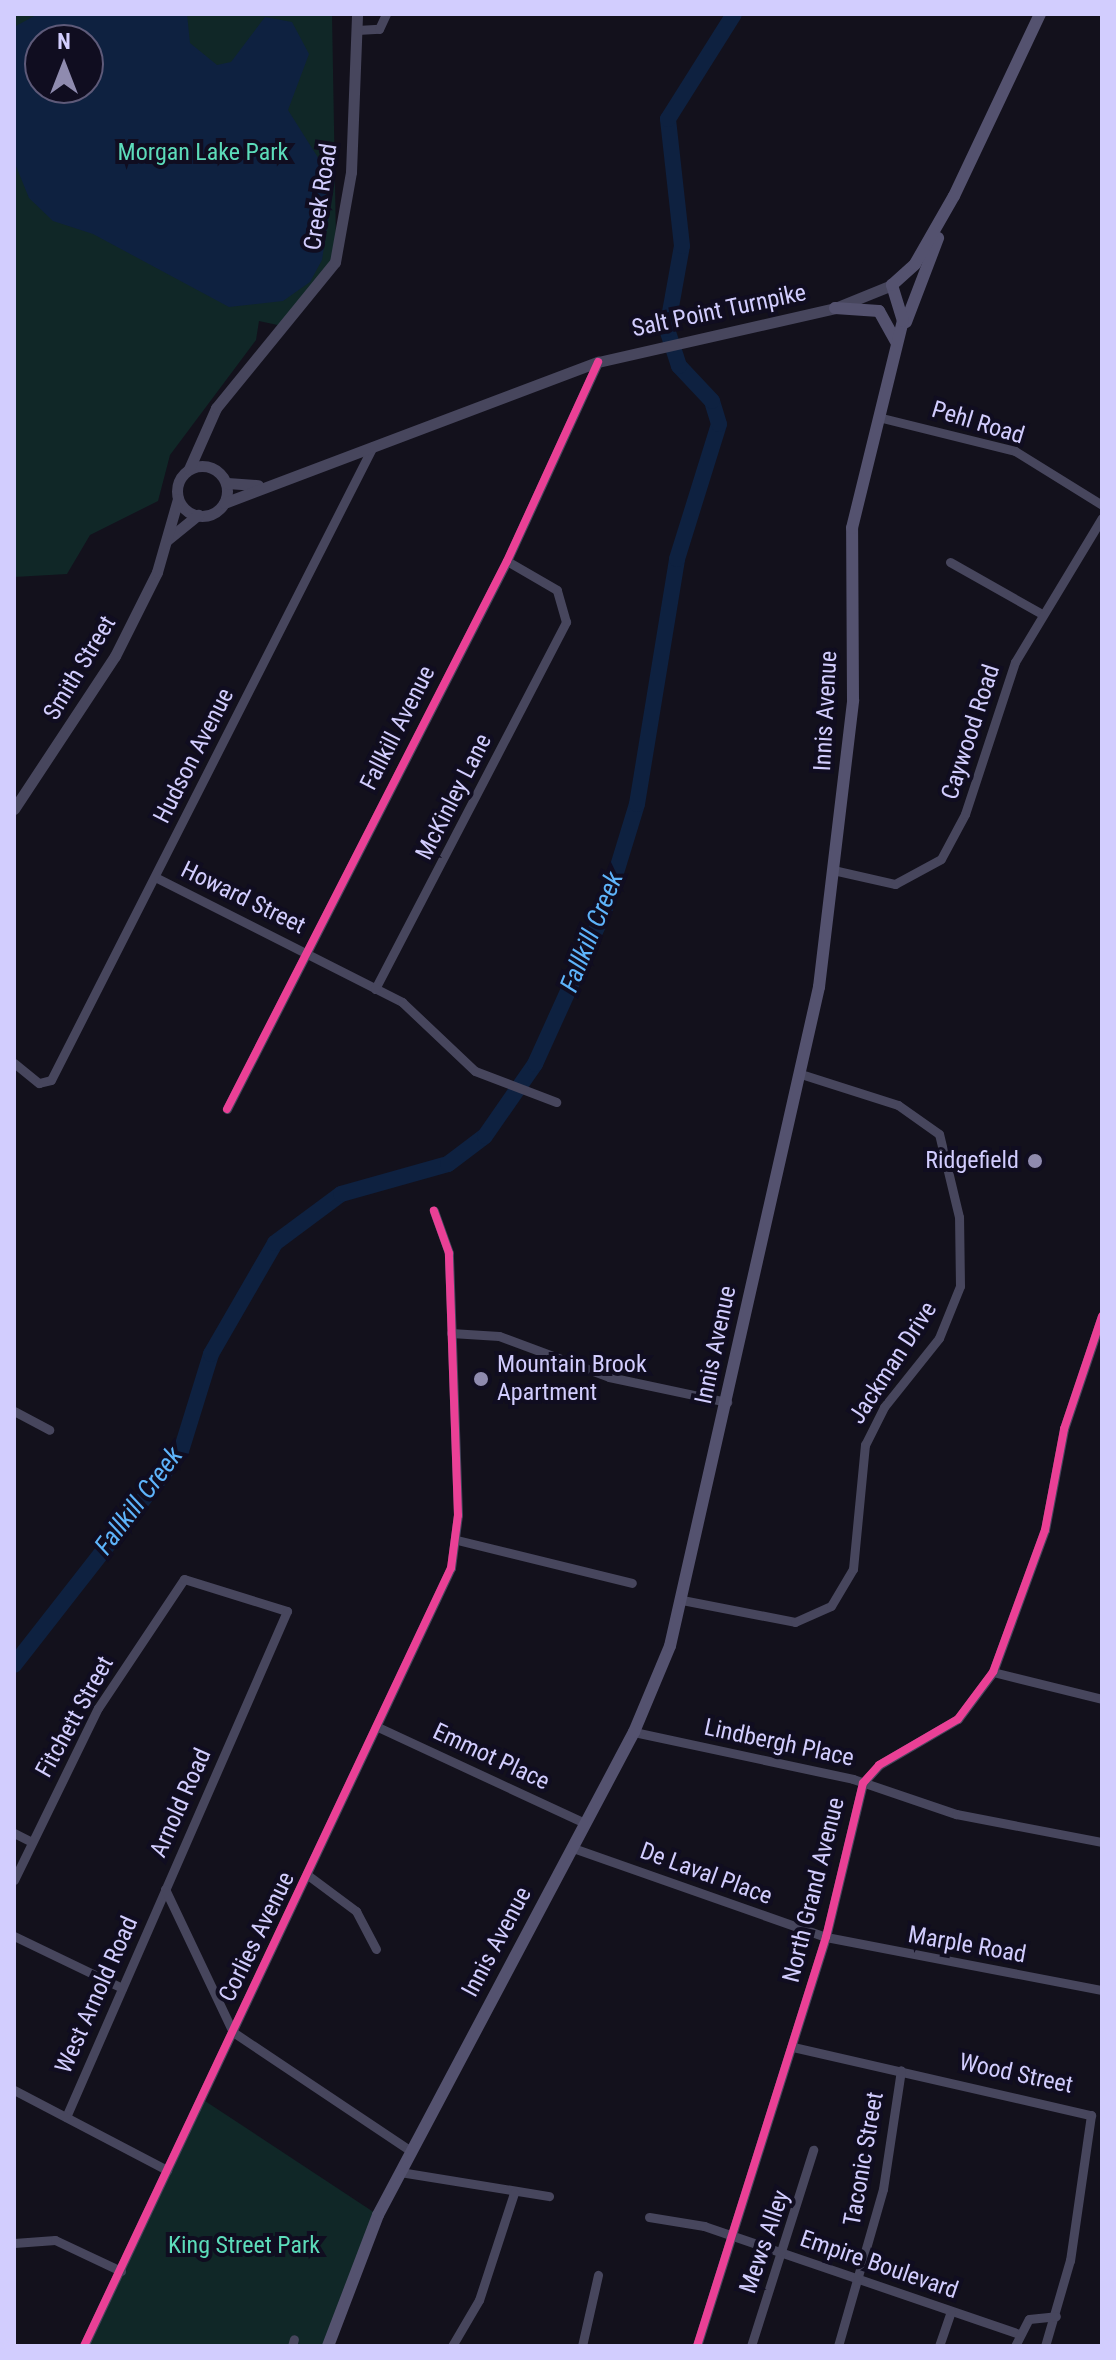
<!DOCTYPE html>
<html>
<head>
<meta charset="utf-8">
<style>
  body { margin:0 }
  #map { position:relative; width:1116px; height:2360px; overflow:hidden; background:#13111c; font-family:"Roboto Condensed",sans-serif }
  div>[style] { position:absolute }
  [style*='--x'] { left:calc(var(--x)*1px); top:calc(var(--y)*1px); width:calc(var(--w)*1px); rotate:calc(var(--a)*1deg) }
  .green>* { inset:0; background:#102727 }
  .water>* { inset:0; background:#0e2140 }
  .river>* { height:16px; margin:-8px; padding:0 8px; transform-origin:8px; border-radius:8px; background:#0e2140 }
  .minor>* { height:9px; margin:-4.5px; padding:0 4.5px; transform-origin:4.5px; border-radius:4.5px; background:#47465d }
  .tertiary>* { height:11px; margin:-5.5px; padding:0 5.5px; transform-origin:5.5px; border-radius:5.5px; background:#47465d }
  .tertiary>.ring { margin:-5.5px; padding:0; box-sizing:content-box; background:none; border:11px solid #47465d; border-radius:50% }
  .secondary>* { height:12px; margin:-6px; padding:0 6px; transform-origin:6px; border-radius:6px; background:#54526f }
  .cycleway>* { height:8px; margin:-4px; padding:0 4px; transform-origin:4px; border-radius:4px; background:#ea4096 }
  .dots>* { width:22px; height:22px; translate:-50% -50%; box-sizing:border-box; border:4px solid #100d20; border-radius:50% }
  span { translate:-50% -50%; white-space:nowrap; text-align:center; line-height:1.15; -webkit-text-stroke:8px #100d20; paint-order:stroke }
  .park-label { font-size:24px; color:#5cdcba }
  .street-label { font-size:24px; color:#d2cdfe }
  .poi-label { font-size:24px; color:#d2cdfe }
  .right { translate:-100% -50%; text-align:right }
  .left { translate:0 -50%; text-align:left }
  .water-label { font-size:26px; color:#5eb4fb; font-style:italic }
  .frame { position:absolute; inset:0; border:16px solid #d2cdfe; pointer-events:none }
  .north { position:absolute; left:24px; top:24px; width:80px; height:80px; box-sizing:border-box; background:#100d20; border:2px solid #5e5a79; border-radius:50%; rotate:0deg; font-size:22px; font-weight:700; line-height:32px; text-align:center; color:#d2cdfe }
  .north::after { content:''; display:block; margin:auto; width:28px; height:36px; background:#8f8baf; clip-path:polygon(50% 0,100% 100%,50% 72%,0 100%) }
</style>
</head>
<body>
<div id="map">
  <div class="green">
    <i style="clip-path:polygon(evenodd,14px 14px,332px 14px,336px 241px,325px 281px,287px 327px,259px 321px,256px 340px,170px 455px,158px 501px,90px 535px,67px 574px,14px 577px,14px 14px,40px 40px,88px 40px,88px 88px,40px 88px,40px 40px)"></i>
    <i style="clip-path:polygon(202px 2099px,378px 2215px,328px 2346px,84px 2346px)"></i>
  </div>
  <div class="water">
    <i style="clip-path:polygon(evenodd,38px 14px,187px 14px,190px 43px,217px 65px,231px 62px,265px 17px,292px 22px,309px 54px,288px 110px,322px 164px,329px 215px,322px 260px,310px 282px,283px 301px,229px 307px,93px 234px,53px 221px,29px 198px,16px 166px,14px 27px,38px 14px,40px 40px,88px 40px,88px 88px,40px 88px,40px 40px)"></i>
  </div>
  <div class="river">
    <i style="--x:14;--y:1665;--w:271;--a:-52"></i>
    <i style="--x:181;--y:1451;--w:102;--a:-72.8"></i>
    <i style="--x:211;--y:1354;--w:128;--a:-60"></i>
    <i style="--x:275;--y:1243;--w:82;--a:-36.6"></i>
    <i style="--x:341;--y:1194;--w:111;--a:-15.7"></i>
    <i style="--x:448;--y:1164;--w:46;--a:-37.1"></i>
    <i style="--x:485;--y:1136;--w:88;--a:-55.2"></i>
    <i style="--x:535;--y:1064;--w:167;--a:-65.6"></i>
    <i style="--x:604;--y:912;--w:113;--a:-73"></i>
    <i style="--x:637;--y:804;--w:248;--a:-80.7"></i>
    <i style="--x:677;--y:559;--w:141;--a:-72.7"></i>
    <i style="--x:719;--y:424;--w:24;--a:-107"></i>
    <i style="--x:712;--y:401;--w:48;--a:-133.3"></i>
    <i style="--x:679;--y:366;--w:39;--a:-108"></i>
    <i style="--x:667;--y:329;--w:84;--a:-79.8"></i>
    <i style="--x:682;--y:246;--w:128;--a:-96.3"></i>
    <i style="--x:668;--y:119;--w:124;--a:-57.8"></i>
  </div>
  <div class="minor">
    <i style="--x:357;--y:30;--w:22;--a:-3"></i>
    <i style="--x:379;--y:29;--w:17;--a:-65"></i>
    <i style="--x:878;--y:417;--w:141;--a:13.9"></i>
    <i style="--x:1015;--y:451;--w:102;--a:31.8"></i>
    <i style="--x:950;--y:562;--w:106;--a:29.5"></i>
    <i style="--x:833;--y:870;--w:64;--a:12.7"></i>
    <i style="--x:895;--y:884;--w:52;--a:-28.5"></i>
    <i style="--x:941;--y:859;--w:51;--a:-61.9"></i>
    <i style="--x:965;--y:814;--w:160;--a:-71.8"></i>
    <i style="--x:1015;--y:662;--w:168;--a:-58.9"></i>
    <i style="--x:155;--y:877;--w:277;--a:26.8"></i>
    <i style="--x:402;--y:1002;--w:100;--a:43.4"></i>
    <i style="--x:475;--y:1071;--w:87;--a:20.9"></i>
    <i style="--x:375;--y:989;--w:414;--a:-62.5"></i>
    <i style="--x:566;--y:622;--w:33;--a:-106"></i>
    <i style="--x:557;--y:590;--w:58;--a:-149.9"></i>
    <i style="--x:14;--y:1063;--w:32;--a:39"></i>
    <i style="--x:39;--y:1083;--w:12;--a:-14"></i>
    <i style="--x:51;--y:1080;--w:711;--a:-63.07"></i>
    <i style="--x:227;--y:1109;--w:615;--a:-62.94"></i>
    <i style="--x:507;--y:561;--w:219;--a:-65.4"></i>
    <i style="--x:451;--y:1333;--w:48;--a:3.6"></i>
    <i style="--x:499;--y:1336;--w:117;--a:20.4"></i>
    <i style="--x:609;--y:1377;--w:121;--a:12"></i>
    <i style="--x:14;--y:1411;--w:40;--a:28"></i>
    <i style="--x:457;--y:1540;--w:180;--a:13.8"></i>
    <i style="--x:682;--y:1600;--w:115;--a:11"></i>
    <i style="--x:795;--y:1622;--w:39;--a:-24"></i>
    <i style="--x:831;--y:1606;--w:43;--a:-59.3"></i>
    <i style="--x:853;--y:1569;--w:125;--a:-84.5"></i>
    <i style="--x:865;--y:1445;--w:42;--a:-63.4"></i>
    <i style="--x:884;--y:1407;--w:88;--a:-51.4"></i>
    <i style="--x:939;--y:1338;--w:56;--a:-68"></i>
    <i style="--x:960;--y:1286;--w:69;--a:-90.8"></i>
    <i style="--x:959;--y:1217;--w:85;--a:-103.5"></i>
    <i style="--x:939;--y:1134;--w:50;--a:-144.7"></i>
    <i style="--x:898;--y:1105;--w:102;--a:-162.3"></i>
    <i style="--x:993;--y:1672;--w:112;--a:13.9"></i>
    <i style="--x:380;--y:1728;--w:226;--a:24.9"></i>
    <i style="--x:634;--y:1732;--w:224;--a:12.1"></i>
    <i style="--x:853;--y:1779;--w:109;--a:18.8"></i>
    <i style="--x:956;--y:1814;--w:149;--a:10.9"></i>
    <i style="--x:14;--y:1833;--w:20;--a:27"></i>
    <i style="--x:573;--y:1848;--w:268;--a:19.4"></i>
    <i style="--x:826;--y:1937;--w:281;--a:10.9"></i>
    <i style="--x:309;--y:1876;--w:59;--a:36.7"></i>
    <i style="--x:356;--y:1911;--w:43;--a:62.2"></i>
    <i style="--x:14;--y:1880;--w:191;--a:-64"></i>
    <i style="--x:98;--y:1708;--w:155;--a:-56.3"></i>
    <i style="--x:184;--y:1579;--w:108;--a:17.3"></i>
    <i style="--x:287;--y:1611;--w:552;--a:113.59"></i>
    <i style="--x:165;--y:1889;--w:158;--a:64.6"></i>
    <i style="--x:233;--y:2032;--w:214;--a:33.8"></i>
    <i style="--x:14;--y:1936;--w:120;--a:25.7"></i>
    <i style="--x:793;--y:2047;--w:306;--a:12.9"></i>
    <i style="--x:1091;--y:2115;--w:147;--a:98.2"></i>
    <i style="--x:1070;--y:2260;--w:90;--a:106.2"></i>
    <i style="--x:14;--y:2090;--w:173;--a:27.6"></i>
    <i style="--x:400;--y:2172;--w:151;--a:9.2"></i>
    <i style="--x:649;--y:2217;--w:56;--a:9.3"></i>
    <i style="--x:704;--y:2226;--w:330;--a:18.9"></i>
    <i style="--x:14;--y:2243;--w:41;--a:-4.2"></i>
    <i style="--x:55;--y:2240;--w:73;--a:25.2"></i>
    <i style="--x:84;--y:2346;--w:860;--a:-64.75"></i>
    <i style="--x:451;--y:1568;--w:53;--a:-82.5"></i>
    <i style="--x:458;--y:1515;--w:262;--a:-92"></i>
    <i style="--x:449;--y:1253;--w:45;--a:-109.7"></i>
    <i style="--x:292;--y:2346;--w:7;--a:-74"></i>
    <i style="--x:452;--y:2346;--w:53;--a:-59.6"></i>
    <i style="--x:479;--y:2300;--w:113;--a:-71.9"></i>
    <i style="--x:582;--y:2346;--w:73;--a:-77.3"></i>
    <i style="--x:697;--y:2346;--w:429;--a:-72.5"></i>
    <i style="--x:826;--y:1937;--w:158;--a:-76.5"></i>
    <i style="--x:863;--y:1783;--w:24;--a:-48"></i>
    <i style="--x:879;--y:1765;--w:91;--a:-30.2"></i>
    <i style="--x:958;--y:1719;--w:59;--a:-53.3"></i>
    <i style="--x:993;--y:1672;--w:151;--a:-69.9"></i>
    <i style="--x:1045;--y:1530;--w:103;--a:-79.3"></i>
    <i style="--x:1064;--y:1429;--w:119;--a:-71.4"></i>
    <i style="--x:751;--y:2346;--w:206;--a:-72.4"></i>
    <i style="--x:838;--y:2346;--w:163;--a:-74"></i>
    <i style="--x:883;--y:2189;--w:120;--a:-81.4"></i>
    <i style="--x:939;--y:2346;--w:37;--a:-71"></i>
    <i style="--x:1015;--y:2346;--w:30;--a:-63"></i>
    <i style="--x:1029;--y:2319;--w:27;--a:-6"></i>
  </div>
  <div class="tertiary">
    <i class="ring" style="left:177px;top:466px;width:39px;height:39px"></i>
    <i style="--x:189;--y:469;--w:67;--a:-66.1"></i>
    <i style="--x:216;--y:408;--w:188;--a:-50.8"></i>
    <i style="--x:335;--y:262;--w:91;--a:-79.9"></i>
    <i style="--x:351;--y:172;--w:158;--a:-87.8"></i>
    <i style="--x:227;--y:483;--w:31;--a:4"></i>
    <i style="--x:224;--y:503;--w:400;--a:-20.7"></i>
    <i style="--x:598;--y:362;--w:243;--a:-12.8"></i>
    <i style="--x:835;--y:308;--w:61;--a:-22"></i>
    <i style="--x:167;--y:540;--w:40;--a:-39"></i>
    <i style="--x:14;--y:809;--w:183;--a:-56.6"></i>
    <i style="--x:115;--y:656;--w:94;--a:-63.4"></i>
    <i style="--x:157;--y:572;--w:76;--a:-74"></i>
  </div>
  <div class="secondary">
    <i style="--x:835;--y:308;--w:44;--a:3.9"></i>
    <i style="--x:879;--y:311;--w:35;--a:61"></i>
    <i style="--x:906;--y:322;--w:90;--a:-69.1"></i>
    <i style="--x:328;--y:2346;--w:140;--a:-69.1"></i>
    <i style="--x:378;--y:2215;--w:547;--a:-62.08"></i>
    <i style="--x:634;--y:1732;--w:93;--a:-67.3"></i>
    <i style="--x:670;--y:1646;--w:676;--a:-77.26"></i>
    <i style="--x:819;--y:987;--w:289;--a:-83.2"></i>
    <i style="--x:853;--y:700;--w:172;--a:-90.3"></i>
    <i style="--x:852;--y:528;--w:213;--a:-76.2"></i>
    <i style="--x:903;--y:321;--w:38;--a:-107"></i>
    <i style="--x:892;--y:285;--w:31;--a:-42"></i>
    <i style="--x:915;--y:264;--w:78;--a:-60.2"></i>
    <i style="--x:954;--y:196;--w:201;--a:-64.7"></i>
  </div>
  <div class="cycleway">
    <i style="--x:227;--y:1109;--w:615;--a:-62.94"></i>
    <i style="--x:507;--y:561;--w:219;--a:-65.4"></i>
    <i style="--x:84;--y:2346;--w:860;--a:-64.75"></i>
    <i style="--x:451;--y:1568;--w:53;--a:-82.5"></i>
    <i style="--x:458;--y:1515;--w:262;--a:-92"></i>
    <i style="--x:449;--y:1253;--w:45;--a:-109.7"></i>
    <i style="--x:697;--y:2346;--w:429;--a:-72.5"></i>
    <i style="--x:826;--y:1937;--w:158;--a:-76.5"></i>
    <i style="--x:863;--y:1783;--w:24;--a:-48"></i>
    <i style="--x:879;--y:1765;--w:91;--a:-30.2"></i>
    <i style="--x:958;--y:1719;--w:59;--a:-53.3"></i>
    <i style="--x:993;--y:1672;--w:151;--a:-69.9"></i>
    <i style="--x:1045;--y:1530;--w:103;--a:-79.3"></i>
    <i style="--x:1064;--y:1429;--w:119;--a:-71.4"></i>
  </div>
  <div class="dots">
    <i style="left:1035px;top:1161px;background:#8f8baf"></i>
    <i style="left:481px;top:1379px;background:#8f8baf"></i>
  </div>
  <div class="park-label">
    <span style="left:203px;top:153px">Morgan Lake Park</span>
    <span style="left:244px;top:2246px">King Street Park</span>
  </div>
  <div class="street-label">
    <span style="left:321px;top:197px;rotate:-81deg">Creek Road</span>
    <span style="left:719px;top:311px;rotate:-12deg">Salt Point Turnpike</span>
    <span style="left:978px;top:423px;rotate:17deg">Pehl Road</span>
    <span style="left:80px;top:668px;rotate:-59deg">Smith Street</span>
    <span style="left:826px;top:711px;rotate:-87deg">Innis Avenue</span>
    <span style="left:398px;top:728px;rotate:-63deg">Fallkill Avenue</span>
    <span style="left:971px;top:732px;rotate:-72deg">Caywood Road</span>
    <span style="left:194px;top:756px;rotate:-63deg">Hudson Avenue</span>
    <span style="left:454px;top:797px;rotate:-63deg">McKinley Lane</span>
    <span style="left:243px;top:898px;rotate:26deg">Howard Street</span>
    <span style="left:716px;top:1345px;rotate:-78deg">Innis Avenue</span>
    <span style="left:893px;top:1363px;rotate:-57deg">Jackman Drive</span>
    <span style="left:75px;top:1717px;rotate:-61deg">Fitchett Street</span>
    <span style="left:779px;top:1743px;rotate:12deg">Lindbergh Place</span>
    <span style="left:491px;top:1757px;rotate:25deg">Emmot Place</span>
    <span style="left:181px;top:1803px;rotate:-66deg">Arnold Road</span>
    <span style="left:706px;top:1874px;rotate:20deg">De Laval Place</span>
    <span style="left:814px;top:1890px;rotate:-76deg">North Grand Avenue</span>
    <span style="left:257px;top:1937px;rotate:-64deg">Corlies Avenue</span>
    <span style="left:497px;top:1942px;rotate:-62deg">Innis Avenue</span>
    <span style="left:967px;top:1945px;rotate:10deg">Marple Road</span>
    <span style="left:97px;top:1995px;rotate:-66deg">West Arnold Road</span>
    <span style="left:1016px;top:2074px;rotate:12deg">Wood Street</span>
    <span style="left:864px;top:2159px;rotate:-80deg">Taconic Street</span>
    <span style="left:765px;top:2242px;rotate:-71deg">Mews Alley</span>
    <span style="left:879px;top:2265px;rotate:19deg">Empire Boulevard</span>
  </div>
  <div class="poi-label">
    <span class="right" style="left:1019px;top:1161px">Ridgefield</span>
    <span class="left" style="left:497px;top:1379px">Mountain Brook<br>Apartment</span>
  </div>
  <div class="water-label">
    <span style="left:592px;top:932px;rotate:-68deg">Fallkill Creek</span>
    <span style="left:139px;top:1501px;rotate:-53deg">Fallkill Creek</span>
  </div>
  <div class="frame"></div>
  <div class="north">N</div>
</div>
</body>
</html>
